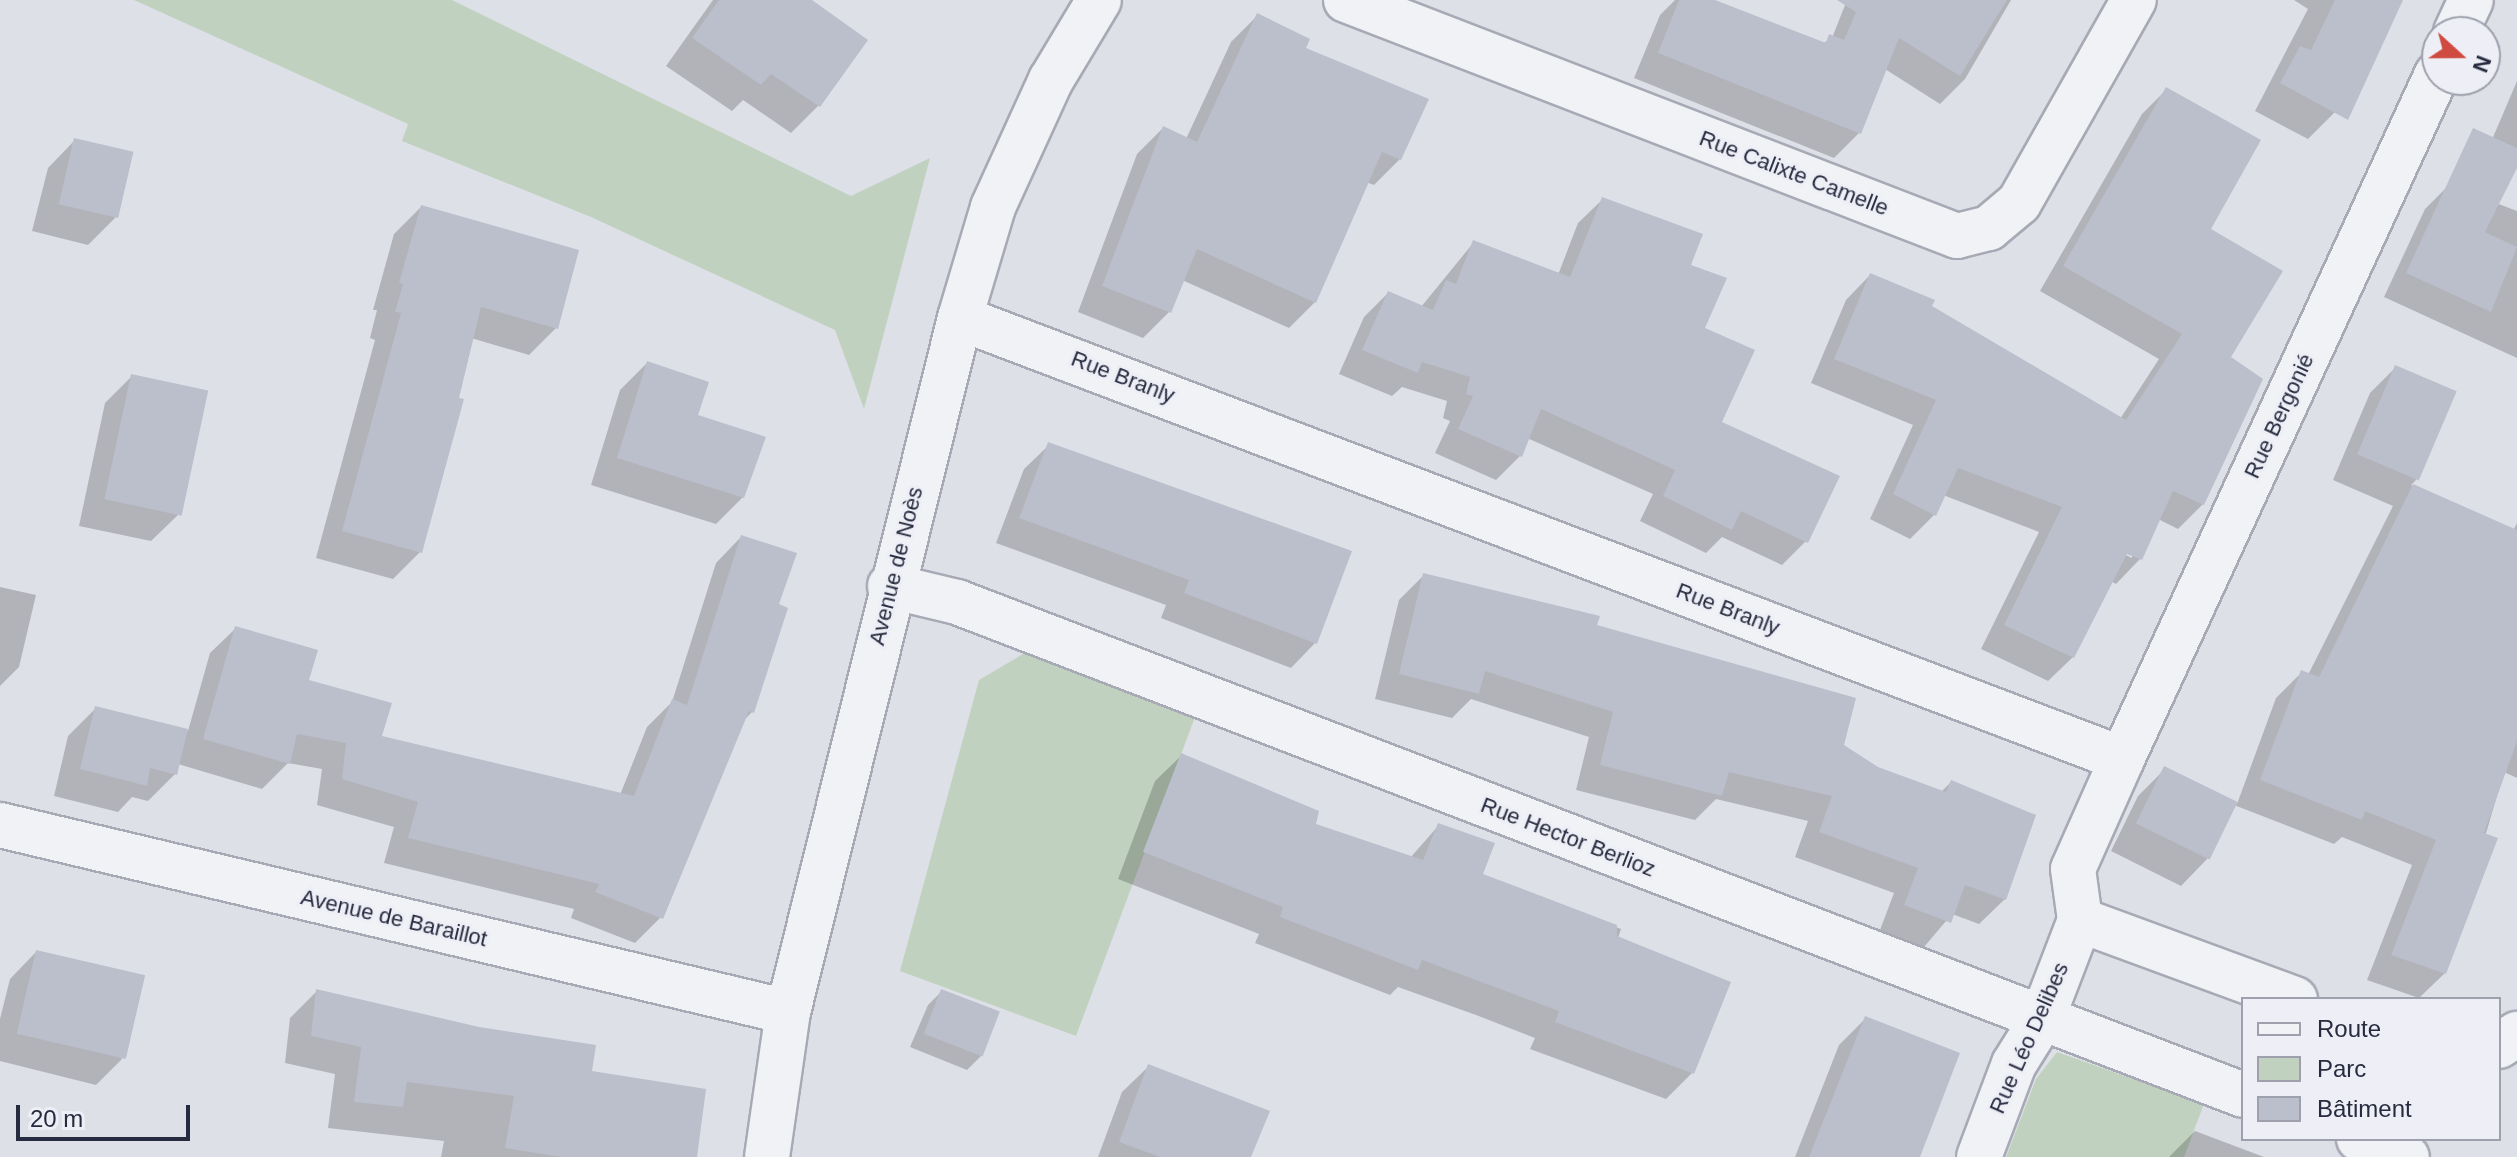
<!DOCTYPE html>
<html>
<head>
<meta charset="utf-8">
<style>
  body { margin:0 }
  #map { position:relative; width:2517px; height:1157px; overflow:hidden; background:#dee0e8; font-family:Arial,sans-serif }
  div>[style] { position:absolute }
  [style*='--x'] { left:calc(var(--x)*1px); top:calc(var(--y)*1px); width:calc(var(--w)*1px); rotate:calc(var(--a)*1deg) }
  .green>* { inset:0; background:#c0d2bf }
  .shadow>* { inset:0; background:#0003 }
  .building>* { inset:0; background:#bbbecb; transform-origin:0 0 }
  .roads { filter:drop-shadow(2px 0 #a7aab5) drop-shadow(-2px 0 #a7aab5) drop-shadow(0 2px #a7aab5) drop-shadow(0 -2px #a7aab5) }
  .minor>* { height:44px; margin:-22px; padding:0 22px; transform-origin:22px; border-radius:22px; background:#f1f2f6 }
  span { translate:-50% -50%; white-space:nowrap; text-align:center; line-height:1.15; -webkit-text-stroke:6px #eeeff6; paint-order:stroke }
  .street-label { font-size:22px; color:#272b3f }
  .legend { position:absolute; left:2241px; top:997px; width:260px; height:144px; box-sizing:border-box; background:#eeeff6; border:2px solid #9ea1ad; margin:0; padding:10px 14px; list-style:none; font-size:24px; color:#272b3f }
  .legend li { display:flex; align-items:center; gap:16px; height:40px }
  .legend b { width:40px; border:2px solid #9ea1ad }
  .north { position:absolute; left:2421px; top:16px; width:80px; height:80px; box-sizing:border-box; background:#eeeff6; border:2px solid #9ea1ad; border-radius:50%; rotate:111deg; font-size:22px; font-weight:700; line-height:32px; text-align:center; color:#272b3f }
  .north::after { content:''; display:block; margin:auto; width:28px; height:36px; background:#cf4b41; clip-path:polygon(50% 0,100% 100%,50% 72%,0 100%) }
  .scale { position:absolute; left:16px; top:1105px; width:174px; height:36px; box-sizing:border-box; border:4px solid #272b3f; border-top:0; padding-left:10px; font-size:24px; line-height:28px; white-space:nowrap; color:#272b3f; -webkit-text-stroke:6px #eeeff6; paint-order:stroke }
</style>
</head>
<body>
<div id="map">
  <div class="green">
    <i style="clip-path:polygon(134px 0,452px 0,851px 196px,930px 158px,864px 409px,835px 330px,591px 217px,402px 141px,408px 124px)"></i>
    <i style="clip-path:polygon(1028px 651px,1195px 717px,1076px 1036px,900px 971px,979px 680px)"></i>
    <i style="clip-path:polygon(2057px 1052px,2204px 1104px,2184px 1157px,2006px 1157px,2036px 1079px)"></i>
  </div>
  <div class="shadow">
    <i style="clip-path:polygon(713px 0,809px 0,865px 41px,818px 106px,791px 133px,743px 100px,732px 111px,666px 66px)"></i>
    <i style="clip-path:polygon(1675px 0,1710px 0,1822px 44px,1832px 38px,1847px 0,2011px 0,1965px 79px,1940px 104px,1885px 69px,1859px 133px,1834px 158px,1634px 78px,1660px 15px)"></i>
    <i style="clip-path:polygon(2294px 0,2401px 0,2335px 112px,2308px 139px,2255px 111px,2308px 9px)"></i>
    <i style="clip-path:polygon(1257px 16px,1303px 50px,1400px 159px,1374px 185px,1366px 182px,1315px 302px,1289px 328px,1182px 280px,1169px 312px,1143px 338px,1078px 312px,1137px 154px,1163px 128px,1186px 139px,1231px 42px)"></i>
    <i style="clip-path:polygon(2517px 81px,2517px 151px,2491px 142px)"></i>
    <i style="clip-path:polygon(evenodd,2166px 90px,2208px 230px,2229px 358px,2203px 504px,2178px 529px,2158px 519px,2140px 559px,2116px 584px,2111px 581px,2073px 657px,2048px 681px,1981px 649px,2039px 532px,1943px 495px,1934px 515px,1910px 539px,1870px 519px,1913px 425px,1811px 383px,1846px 300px,1870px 275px,2120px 419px,2159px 359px,2040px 291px,2142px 114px,2166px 90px,2117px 551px,2132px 554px,2132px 558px,2117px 551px)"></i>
    <i style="clip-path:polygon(75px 140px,115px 218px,88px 245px,32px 231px,48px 168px)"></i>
    <i style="clip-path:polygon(2449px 185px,2517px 211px,2517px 358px,2384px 297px,2425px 209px)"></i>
    <i style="clip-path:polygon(1603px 199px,1688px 266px,1719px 423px,1806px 541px,1782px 565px,1722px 537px,1706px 553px,1640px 521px,1653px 494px,1527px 438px,1520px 456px,1496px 480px,1435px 453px,1450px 421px,1443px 418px,1447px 401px,1402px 387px,1392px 396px,1339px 374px,1364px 317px,1388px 293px,1421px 307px,1474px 242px,1558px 275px,1578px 223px)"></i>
    <i style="clip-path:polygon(421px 207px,556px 328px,529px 355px,471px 338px,420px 552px,393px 579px,316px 558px,375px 340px,370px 338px,377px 310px,373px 310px,394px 234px)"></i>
    <i style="clip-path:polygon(647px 363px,696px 417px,743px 497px,716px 524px,591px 485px,620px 390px)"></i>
    <i style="clip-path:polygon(2395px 368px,2416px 480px,2411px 485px,2513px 531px,2517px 523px,2517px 778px,2504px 772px,2445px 973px,2419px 998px,2367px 980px,2412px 865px,2342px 837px,2334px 844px,2234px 805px,2208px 858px,2181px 886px,2111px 851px,2138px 796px,2165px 769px,2237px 804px,2276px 698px,2301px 673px,2308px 675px,2393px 506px,2333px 480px,2370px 393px)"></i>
    <i style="clip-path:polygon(132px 376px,179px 514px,151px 541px,79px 526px,105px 403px)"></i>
    <i style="clip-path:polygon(1049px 445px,1315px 643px,1291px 668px,1161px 618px,1166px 605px,996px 543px,1024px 469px)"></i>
    <i style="clip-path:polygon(741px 537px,777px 605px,752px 712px,742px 722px,661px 917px,635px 943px,571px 918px,574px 909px,384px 863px,394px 827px,317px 805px,322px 769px,288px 763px,262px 789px,178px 764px,175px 774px,148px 801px,132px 797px,118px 812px,54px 796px,68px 736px,95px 709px,188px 731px,210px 653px,236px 628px,380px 738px,620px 795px,647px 727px,672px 702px,716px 563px)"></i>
    <i style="clip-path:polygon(1424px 575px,1594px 626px,1842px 746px,1877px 769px,1941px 792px,1951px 782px,2005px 899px,1979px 924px,1952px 914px,1924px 947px,1880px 930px,1894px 893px,1795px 857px,1808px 821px,1716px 799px,1695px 820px,1576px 790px,1589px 737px,1471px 699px,1452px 718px,1375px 699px,1399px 600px)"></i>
    <i style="clip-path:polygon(0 587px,36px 595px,19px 667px,0 686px)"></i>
    <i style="clip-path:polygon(1182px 755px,1313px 825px,1410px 858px,1439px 825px,1480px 875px,1621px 929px,1618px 938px,1692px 1073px,1666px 1099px,1530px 1049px,1535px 1038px,1476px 1015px,1398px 987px,1390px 995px,1255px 943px,1259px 934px,1118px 879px,1155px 781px)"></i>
    <i style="clip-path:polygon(36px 952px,122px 1059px,96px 1085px,0 1061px,0 1019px,10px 979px)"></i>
    <i style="clip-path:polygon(317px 991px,479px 1029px,589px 1073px,695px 1157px,441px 1157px,444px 1141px,328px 1128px,335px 1074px,285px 1063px,290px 1018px)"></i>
    <i style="clip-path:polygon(942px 991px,981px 1056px,967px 1070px,910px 1047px,928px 1005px)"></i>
    <i style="clip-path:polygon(1866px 1018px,1918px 1157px,1795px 1157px,1839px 1045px)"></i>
    <i style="clip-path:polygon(1148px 1067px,1248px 1157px,1098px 1157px,1122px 1092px)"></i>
    <i style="clip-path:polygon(2195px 1131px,2264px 1157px,2169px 1157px)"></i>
  </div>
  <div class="building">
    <i style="clip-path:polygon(719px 0,812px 0,868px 40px,820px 107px,771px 74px,761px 85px,692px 38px)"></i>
    <i style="clip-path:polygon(1679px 0,1715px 0,1826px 43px,1829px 34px,1844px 40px,1856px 12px,1837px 0,2007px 0,1960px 76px,1899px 38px,1861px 134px,1658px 53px)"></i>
    <i style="clip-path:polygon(2335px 0,2403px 0,2348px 120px,2280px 83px,2300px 46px,2311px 50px)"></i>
    <i style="clip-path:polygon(1257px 13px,1310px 39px,1306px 48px,1429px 99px,1401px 160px,1382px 152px,1316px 303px,1197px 249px,1171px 313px,1102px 286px,1163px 126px,1197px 142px)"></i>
    <i style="clip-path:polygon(2166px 87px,2261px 140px,2211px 229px,2283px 271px,2231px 357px,2263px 379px,2204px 505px,2173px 491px,2142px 560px,2127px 554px,2074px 658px,2004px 625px,2062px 507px,1958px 468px,1936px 516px,1893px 494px,1936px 400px,1834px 359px,1870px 273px,1935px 300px,1932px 306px,2126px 420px,2182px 334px,2063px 266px)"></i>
    <i style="clip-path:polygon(2473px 128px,2517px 148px,2517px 168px,2485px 232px,2517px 247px,2491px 312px,2406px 273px)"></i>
    <i style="left:74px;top:138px;width:61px;height:68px;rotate:13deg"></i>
    <i style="clip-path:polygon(1602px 197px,1703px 234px,1691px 265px,1727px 278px,1705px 328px,1755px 350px,1722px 422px,1840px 476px,1808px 543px,1741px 511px,1732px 530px,1663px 496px,1675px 470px,1541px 409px,1522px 457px,1458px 429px,1473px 396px,1466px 394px,1470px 377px,1422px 362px,1418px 373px,1362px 350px,1388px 291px,1433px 310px,1446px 280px,1456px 284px,1473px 240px,1570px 277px)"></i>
    <i style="clip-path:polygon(421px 205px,579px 250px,558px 329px,481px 307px,459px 398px,464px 399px,422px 553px,342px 531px,401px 313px,395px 312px,403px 284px,399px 283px)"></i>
    <i style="clip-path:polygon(647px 361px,709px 382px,698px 415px,766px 437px,744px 498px,617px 458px)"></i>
    <i style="left:2395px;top:365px;width:67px;height:97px;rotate:23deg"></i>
    <i style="left:131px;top:374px;width:79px;height:128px;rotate:12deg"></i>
    <i style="clip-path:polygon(1048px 442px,1352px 551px,1317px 644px,1184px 593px,1189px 580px,1019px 518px)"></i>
    <i style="clip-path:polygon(2413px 484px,2517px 530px,2517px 741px,2484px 833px,2498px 838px,2446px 974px,2391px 955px,2436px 840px,2365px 811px,2362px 820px,2260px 780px,2301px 670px,2319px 677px)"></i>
    <i style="clip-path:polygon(741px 535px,797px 553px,779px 604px,788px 608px,754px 713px,749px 711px,663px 919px,595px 892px,599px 884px,408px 838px,418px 802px,342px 779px,346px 743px,297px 734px,290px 764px,203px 739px,235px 626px,318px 650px,309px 680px,392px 703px,382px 736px,634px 796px,672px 699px,687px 705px)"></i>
    <i style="clip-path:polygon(1423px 573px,1600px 616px,1597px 625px,1856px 698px,1844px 745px,1878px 767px,1946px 792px,1951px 780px,2036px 815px,2006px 900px,1965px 885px,1951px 923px,1904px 905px,1918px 868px,1819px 832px,1832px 796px,1729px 772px,1722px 796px,1600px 765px,1613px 712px,1485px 671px,1479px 694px,1399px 674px)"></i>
    <i style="clip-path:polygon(95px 706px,188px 729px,177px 775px,150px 768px,147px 786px,80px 769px)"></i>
    <i style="clip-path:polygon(1181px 753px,1319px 811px,1316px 824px,1423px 860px,1438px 823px,1495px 843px,1483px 874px,1617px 925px,1617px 936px,1731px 982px,1694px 1074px,1555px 1022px,1559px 1011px,1503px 990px,1422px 960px,1418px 970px,1280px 917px,1283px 907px,1143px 852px)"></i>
    <i style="left:2164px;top:766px;width:82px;height:64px;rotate:26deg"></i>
    <i style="left:36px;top:950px;width:112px;height:86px;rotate:13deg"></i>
    <i style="clip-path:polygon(316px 989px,479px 1027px,596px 1045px,592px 1071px,706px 1089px,697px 1157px,561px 1157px,505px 1148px,514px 1096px,407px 1082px,403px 1107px,354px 1102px,361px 1047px,311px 1036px)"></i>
    <i style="left:941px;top:989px;width:63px;height:48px;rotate:21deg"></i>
    <i style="clip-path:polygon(1865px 1016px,1960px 1053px,1920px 1157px,1809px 1157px)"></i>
    <i style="clip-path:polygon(1148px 1064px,1270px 1111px,1251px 1157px,1160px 1157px,1119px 1142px)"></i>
  </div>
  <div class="roads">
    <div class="minor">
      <i style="--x:1346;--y:0;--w:655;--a:21.12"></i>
      <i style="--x:1957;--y:236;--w:33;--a:-14"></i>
      <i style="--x:1989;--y:228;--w:39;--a:-40"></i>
      <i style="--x:2019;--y:203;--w:233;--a:-60.5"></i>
      <i style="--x:2456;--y:32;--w:35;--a:-65"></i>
      <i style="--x:960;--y:318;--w:1243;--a:20.78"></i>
      <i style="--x:2122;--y:759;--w:120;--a:114"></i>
      <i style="--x:2073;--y:869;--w:51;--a:82.2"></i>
      <i style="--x:2080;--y:920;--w:229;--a:20.2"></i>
      <i style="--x:890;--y:586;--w:69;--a:13.4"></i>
      <i style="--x:957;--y:602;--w:1377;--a:20.97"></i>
      <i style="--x:2122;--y:759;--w:754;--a:-65.3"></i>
      <i style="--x:0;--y:825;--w:810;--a:13.35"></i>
      <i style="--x:2499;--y:1046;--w:22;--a:-34"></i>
      <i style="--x:2359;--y:1139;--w:51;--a:20.6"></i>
      <i style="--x:767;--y:1157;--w:147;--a:-81.8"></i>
      <i style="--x:788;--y:1012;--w:715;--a:-76.08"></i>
      <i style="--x:960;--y:318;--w:116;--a:-73.4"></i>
      <i style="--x:993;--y:207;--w:140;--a:-65.5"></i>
      <i style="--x:1051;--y:80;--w:93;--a:-59"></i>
      <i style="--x:1979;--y:1157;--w:99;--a:-69.4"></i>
      <i style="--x:2014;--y:1064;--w:53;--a:-58.1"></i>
      <i style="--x:2042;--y:1019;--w:106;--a:-69"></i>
    </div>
  </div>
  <div class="street-label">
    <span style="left:1794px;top:173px;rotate:21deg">Rue Calixte Camelle</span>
    <span style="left:1123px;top:377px;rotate:21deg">Rue Branly</span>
    <span style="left:2279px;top:416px;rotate:-65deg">Rue Bergonié</span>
    <span style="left:896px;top:566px;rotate:-76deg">Avenue de Noès</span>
    <span style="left:1728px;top:609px;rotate:21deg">Rue Branly</span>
    <span style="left:1568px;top:837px;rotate:21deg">Rue Hector Berlioz</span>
    <span style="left:394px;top:918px;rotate:13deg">Avenue de Baraillot</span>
    <span style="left:2029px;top:1038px;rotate:-66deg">Rue Léo Delibes</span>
  </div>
  <ul class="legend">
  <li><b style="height:10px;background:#f1f2f6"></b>Route</li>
  <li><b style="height:22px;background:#c0d2bf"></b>Parc</li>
  <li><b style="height:22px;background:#bbbecb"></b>Bâtiment</li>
  </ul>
  <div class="north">N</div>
  <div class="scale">20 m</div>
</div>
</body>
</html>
